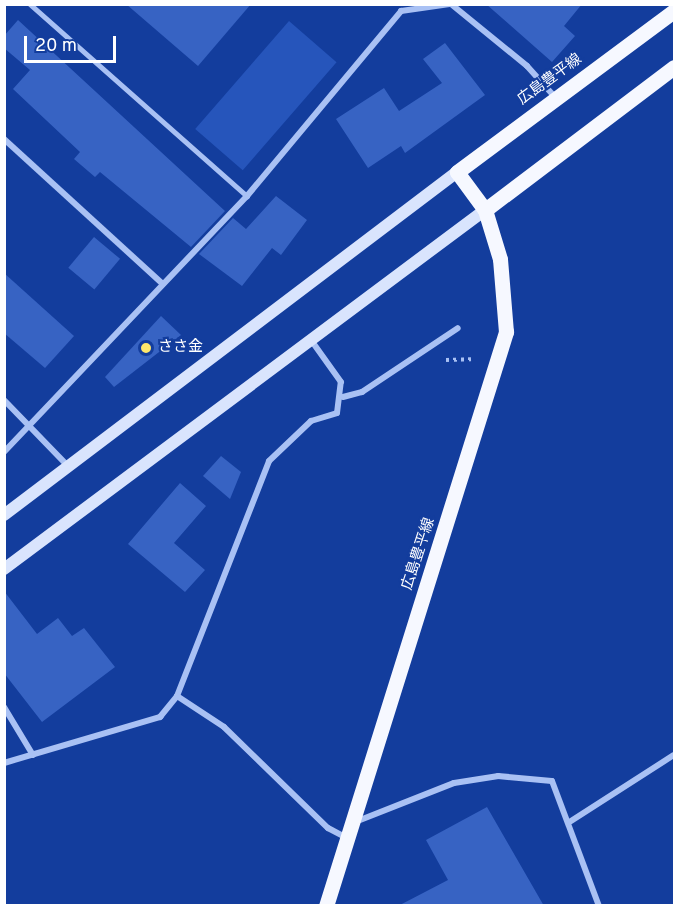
<!DOCTYPE html>
<html>
<head>
<meta charset="utf-8">
<style>
  body { margin:0 }
  #map { position:relative; width:679px; height:910px; overflow:hidden; background:#133d9d; font-family:Overpass,"Noto Sans JP",sans-serif }
  div>[style] { position:absolute }
  [style*='--x'] { left:calc(var(--x)*1px); top:calc(var(--y)*1px); width:calc(var(--w)*1px); rotate:calc(var(--a)*1deg) }
  .green>* { inset:0; background:#2655bb; transform-origin:0 0 }
  .building>* { inset:0; background:#3763c3; transform-origin:0 0 }
  .path>* { height:4px; margin-top:-2px; transform-origin:0; background:repeating-linear-gradient(90deg,#a9c1f4 0 3px,transparent 0 7.5px) }
  .lane>* { height:4.5px; margin:-2.25px; padding:0 2.25px; transform-origin:2.25px; border-radius:2.25px; background:#a9c1f4 }
  .street>* { height:6px; margin:-3px; padding:0 3px; transform-origin:3px; border-radius:3px; background:#a9c1f4 }
  .secondary>* { height:12px; margin:-6px; padding:0 6px; transform-origin:6px; border-radius:6px; background:#d9e4fd }
  .primary>* { height:15px; margin:-7.5px; padding:0 7.5px; transform-origin:7.5px; border-radius:7.5px; background:#f6f8ff }
  .dots>* { width:16px; height:16px; translate:-50% -50%; box-sizing:border-box; border:3px solid #133d9d; border-radius:50% }
  span { translate:-50% -50%; white-space:nowrap; text-align:center; line-height:1.15; -webkit-text-stroke:4.5px #133d9d; paint-order:stroke }
  .street-label { font-size:15px; color:#fff }
  .poi-label { font-size:15px; color:#fff }
  .left { translate:0 -50%; text-align:left }
  .frame { position:absolute; inset:0; border:6px solid #fff; pointer-events:none }
  .scale { position:absolute; left:24px; top:36px; width:92px; height:27px; box-sizing:border-box; border:3px solid #fff; border-top:0; padding-left:8px; font-size:18px; line-height:21px; white-space:nowrap; color:#fff; -webkit-text-stroke:4px #133d9d; paint-order:stroke }
</style>
</head>
<body>
<div id="map">
  <div class="green">
    <i style="left:289px;top:21px;width:63px;height:143px;rotate:41deg"></i>
  </div>
  <div class="building">
    <i style="clip-path:polygon(126px 4px,251px 4px,198px 66px)"></i>
    <i style="clip-path:polygon(486px 4px,582px 4px,564px 26px,575px 36px,552px 62px)"></i>
    <i style="clip-path:polygon(18px 20px,225px 211px,191px 247px,100px 172px,95px 177px,74px 159px,80px 152px,13px 89px,30px 70px,4px 48px,4px 36px)"></i>
    <i style="clip-path:polygon(445px 43px,485px 95px,405px 153px,401px 146px,368px 168px,336px 119px,384px 88px,399px 111px,442px 83px,423px 59px)"></i>
    <i style="clip-path:polygon(276px 196px,307px 220px,281px 255px,272px 248px,242px 286px,199px 254px,233px 218px,246px 229px)"></i>
    <i style="left:94px;top:237px;width:34px;height:40px;rotate:40deg"></i>
    <i style="clip-path:polygon(4px 273px,74px 336px,45px 368px,4px 333px)"></i>
    <i style="clip-path:polygon(161px 316px,181px 335px,114px 387px,105px 377px)"></i>
    <i style="clip-path:polygon(221px 456px,241px 472px,230px 499px,203px 476px)"></i>
    <i style="clip-path:polygon(180px 483px,206px 506px,174px 543px,205px 570px,185px 592px,128px 544px)"></i>
    <i style="clip-path:polygon(4px 591px,37px 634px,58px 618px,72px 636px,84px 628px,115px 667px,42px 722px,4px 673px)"></i>
    <i style="clip-path:polygon(487px 807px,544px 906px,398px 906px,448px 880px,426px 840px)"></i>
  </div>
  <div class="path">
    <i style="--x:446;--y:360;--w:25;--a:-2"></i>
  </div>
  <div class="lane">
    <i style="--x:30;--y:4;--w:290;--a:41.5"></i>
  </div>
  <div class="street">
    <i style="--x:451;--y:4;--w:98;--a:39.2"></i>
    <i style="--x:527;--y:66;--w:42;--a:47.9"></i>
    <i style="--x:4;--y:139;--w:215;--a:42.4"></i>
    <i style="--x:343;--y:397;--w:20;--a:-15"></i>
    <i style="--x:362;--y:392;--w:115;--a:-33.7"></i>
    <i style="--x:4;--y:400;--w:92;--a:45.9"></i>
    <i style="--x:4;--y:452;--w:353;--a:-46.5"></i>
    <i style="--x:247;--y:196;--w:241;--a:-50.2"></i>
    <i style="--x:401;--y:11;--w:49;--a:-8.1"></i>
    <i style="--x:177;--y:696;--w:56;--a:33.4"></i>
    <i style="--x:224;--y:727;--w:145;--a:44.2"></i>
    <i style="--x:328;--y:828;--w:19;--a:28"></i>
    <i style="--x:4;--y:707;--w:56;--a:58.9"></i>
    <i style="--x:4;--y:763;--w:163;--a:-16.4"></i>
    <i style="--x:160;--y:717;--w:27;--a:-51"></i>
    <i style="--x:177;--y:696;--w:252;--a:-68.6"></i>
    <i style="--x:269;--y:461;--w:58;--a:-43.6"></i>
    <i style="--x:311;--y:421;--w:27;--a:-17"></i>
    <i style="--x:337;--y:413;--w:31;--a:-83"></i>
    <i style="--x:341;--y:382;--w:52;--a:-125.5"></i>
    <i style="--x:571;--y:821;--w:122;--a:-32.7"></i>
    <i style="--x:355;--y:822;--w:106;--a:-21.5"></i>
    <i style="--x:454;--y:783;--w:45;--a:-9"></i>
    <i style="--x:498;--y:776;--w:54;--a:5.3"></i>
    <i style="--x:552;--y:781;--w:134;--a:69.4"></i>
  </div>
  <div class="secondary">
    <i style="--x:4;--y:515;--w:568;--a:-37.13"></i>
    <i style="--x:4;--y:569;--w:600;--a:-36.74"></i>
  </div>
  <div class="primary">
    <i style="--x:485;--y:210;--w:237;--a:-37.1"></i>
    <i style="--x:326;--y:906;--w:602;--a:-72.59"></i>
    <i style="--x:506;--y:332;--w:73;--a:-94.7"></i>
    <i style="--x:500;--y:259;--w:51;--a:-107"></i>
    <i style="--x:485;--y:210;--w:47;--a:-126.4"></i>
    <i style="--x:457;--y:172;--w:270;--a:-36.6"></i>
  </div>
  <div class="dots">
    <i style="left:146px;top:348px;background:#ffe86c"></i>
  </div>
  <div class="street-label">
    <span style="left:550px;top:80px;rotate:-36deg">広島豊平線</span>
    <span style="left:419px;top:554px;rotate:-72deg">広島豊平線</span>
  </div>
  <div class="poi-label">
    <span class="left" style="left:158px;top:348px">ささ金</span>
  </div>
  <div class="frame"></div>
  <div class="scale">20 m</div>
</div>
</body>
</html>
